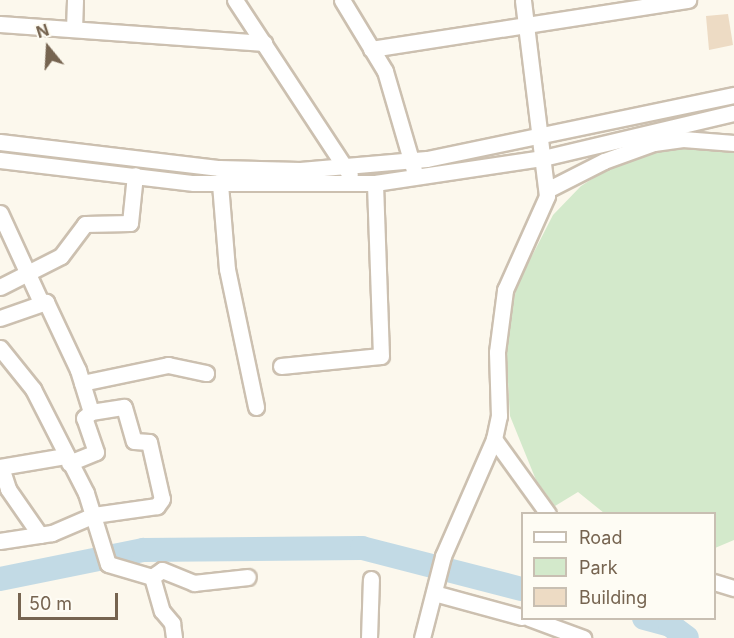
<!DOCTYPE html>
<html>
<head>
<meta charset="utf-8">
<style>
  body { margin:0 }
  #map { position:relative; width:734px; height:638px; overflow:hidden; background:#fcf8ed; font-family:Inter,sans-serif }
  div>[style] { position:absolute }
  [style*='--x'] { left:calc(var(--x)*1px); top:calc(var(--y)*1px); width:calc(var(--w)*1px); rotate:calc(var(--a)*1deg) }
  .green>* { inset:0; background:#d3e9cb }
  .river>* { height:24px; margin:-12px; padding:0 12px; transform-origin:12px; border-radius:12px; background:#c2dae5 }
  .building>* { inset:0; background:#eddbc4 }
  .roads { filter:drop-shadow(2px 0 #ccc0b0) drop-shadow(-2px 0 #ccc0b0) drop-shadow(0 2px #ccc0b0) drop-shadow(0 -2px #ccc0b0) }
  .minor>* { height:15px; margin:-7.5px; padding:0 7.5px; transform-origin:7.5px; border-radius:7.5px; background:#fff }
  span { translate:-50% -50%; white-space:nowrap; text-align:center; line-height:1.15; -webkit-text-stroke:6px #fefcf4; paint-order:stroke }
  .legend { position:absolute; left:521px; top:512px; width:195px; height:108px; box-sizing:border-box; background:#fefcf4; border:2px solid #c8bfb2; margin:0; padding:8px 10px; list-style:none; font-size:18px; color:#766450 }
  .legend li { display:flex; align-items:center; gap:12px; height:30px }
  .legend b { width:30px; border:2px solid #c8bfb2 }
  .north { position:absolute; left:18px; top:18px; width:60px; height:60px; -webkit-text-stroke:4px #fefcf4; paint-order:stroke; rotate:342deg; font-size:16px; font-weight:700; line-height:24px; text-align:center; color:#766450 }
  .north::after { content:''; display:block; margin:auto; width:21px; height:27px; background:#766450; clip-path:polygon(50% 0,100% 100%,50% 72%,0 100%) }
  .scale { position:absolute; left:18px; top:593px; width:100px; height:27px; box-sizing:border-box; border:3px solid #766450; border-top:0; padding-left:8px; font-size:18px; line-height:21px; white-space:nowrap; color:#766450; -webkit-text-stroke:4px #fefcf4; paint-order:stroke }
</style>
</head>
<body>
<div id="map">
  <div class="green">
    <i style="clip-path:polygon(683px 143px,734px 151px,734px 540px,715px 548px,714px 514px,604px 513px,578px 492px,555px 506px,536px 480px,510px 416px,506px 348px,511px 313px,517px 285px,553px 215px,581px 186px,614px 165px,651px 147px)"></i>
  </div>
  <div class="river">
    <i style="--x:0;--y:579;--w:146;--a:-11.5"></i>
    <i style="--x:143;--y:550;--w:219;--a:-0.5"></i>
    <i style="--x:362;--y:548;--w:165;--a:14.4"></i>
    <i style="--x:644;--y:618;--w:27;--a:15"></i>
    <i style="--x:670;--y:625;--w:21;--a:37"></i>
  </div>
  <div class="building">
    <i style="clip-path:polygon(728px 14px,733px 45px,709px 50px,706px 16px)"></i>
  </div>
  <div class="roads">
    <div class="minor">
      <i style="--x:235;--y:0;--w:209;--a:56.7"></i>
      <i style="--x:342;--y:0;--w:83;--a:58.8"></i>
      <i style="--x:385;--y:71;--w:103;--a:73.7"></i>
      <i style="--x:0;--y:24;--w:265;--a:4.1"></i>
      <i style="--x:74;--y:29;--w:29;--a:-88"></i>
      <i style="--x:371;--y:49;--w:321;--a:-8.8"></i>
      <i style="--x:0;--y:142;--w:221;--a:6.8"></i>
      <i style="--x:219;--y:168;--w:81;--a:1.4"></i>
      <i style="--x:300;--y:170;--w:127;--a:-5"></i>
      <i style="--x:427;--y:159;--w:314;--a:-11.8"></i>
      <i style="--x:0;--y:160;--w:195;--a:6.8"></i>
      <i style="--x:194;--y:183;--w:181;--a:0"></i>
      <i style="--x:375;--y:183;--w:170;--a:-8.5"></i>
      <i style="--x:543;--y:158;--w:196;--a:-13.3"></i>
      <i style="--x:220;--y:184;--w:85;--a:85.3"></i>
      <i style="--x:227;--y:269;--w:141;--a:78.1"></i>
      <i style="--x:547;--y:190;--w:64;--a:-27"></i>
      <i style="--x:604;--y:161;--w:53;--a:-19.8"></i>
      <i style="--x:654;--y:143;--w:29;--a:-8"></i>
      <i style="--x:683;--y:139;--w:51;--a:4.5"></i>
      <i style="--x:0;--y:213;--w:98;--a:65.3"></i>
      <i style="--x:0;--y:287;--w:68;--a:-26.9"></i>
      <i style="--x:61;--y:256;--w:40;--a:-53"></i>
      <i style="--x:85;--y:224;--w:45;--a:-1.3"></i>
      <i style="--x:130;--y:223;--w:48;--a:-84.1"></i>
      <i style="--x:0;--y:318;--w:49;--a:-19.2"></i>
      <i style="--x:46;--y:302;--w:75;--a:64.8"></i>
      <i style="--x:78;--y:370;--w:44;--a:72.8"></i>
      <i style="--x:91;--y:412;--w:33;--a:-9"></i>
      <i style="--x:124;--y:407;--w:35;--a:74"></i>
      <i style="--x:134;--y:441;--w:15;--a:4"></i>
      <i style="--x:149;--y:442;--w:58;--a:77.2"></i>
      <i style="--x:162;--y:499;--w:9;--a:126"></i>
      <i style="--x:157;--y:506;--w:64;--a:171.9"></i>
      <i style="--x:94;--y:515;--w:46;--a:156.8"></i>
      <i style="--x:52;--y:533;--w:53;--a:171.3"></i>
      <i style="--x:0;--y:348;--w:53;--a:51.2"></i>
      <i style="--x:33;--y:389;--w:117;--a:63"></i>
      <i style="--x:86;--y:493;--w:74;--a:72.8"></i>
      <i style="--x:108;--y:564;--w:46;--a:16.5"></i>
      <i style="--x:152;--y:577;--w:35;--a:74"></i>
      <i style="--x:162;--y:611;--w:16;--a:50"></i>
      <i style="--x:172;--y:623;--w:15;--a:82"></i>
      <i style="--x:281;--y:366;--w:100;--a:-5.7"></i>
      <i style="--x:381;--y:356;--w:173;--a:-92"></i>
      <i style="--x:82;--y:383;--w:88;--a:-11.8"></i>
      <i style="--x:168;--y:365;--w:39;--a:12"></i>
      <i style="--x:494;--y:439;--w:92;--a:54.2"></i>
      <i style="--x:69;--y:463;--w:29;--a:-22"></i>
      <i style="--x:96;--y:452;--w:36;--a:-109"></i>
      <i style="--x:84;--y:418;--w:9;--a:-41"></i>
      <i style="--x:0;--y:467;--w:66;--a:-9.6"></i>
      <i style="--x:1;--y:467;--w:23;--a:72"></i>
      <i style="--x:8;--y:489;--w:56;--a:55.2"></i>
      <i style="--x:152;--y:577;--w:12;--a:-35"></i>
      <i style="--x:162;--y:570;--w:35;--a:22"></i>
      <i style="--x:194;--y:583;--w:54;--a:-6.3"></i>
      <i style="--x:714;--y:582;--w:21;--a:17"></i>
      <i style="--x:434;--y:593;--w:91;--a:15.3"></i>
      <i style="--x:529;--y:618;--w:58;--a:20.3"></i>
      <i style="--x:369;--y:638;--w:59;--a:-88.1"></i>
      <i style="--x:422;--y:638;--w:85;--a:-75.6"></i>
      <i style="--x:443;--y:556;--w:128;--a:-66.4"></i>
      <i style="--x:494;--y:439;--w:24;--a:-78"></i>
      <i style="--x:499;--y:416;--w:64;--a:-91.8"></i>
      <i style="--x:497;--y:352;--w:63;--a:-82.6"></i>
      <i style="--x:505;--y:290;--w:103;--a:-65.9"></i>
      <i style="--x:547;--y:196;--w:197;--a:-97"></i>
    </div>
  </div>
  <ul class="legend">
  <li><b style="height:8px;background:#fff"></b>Road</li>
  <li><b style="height:16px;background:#d3e9cb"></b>Park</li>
  <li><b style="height:16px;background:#eddbc4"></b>Building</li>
  </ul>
  <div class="north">N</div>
  <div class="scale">50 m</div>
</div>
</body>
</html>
